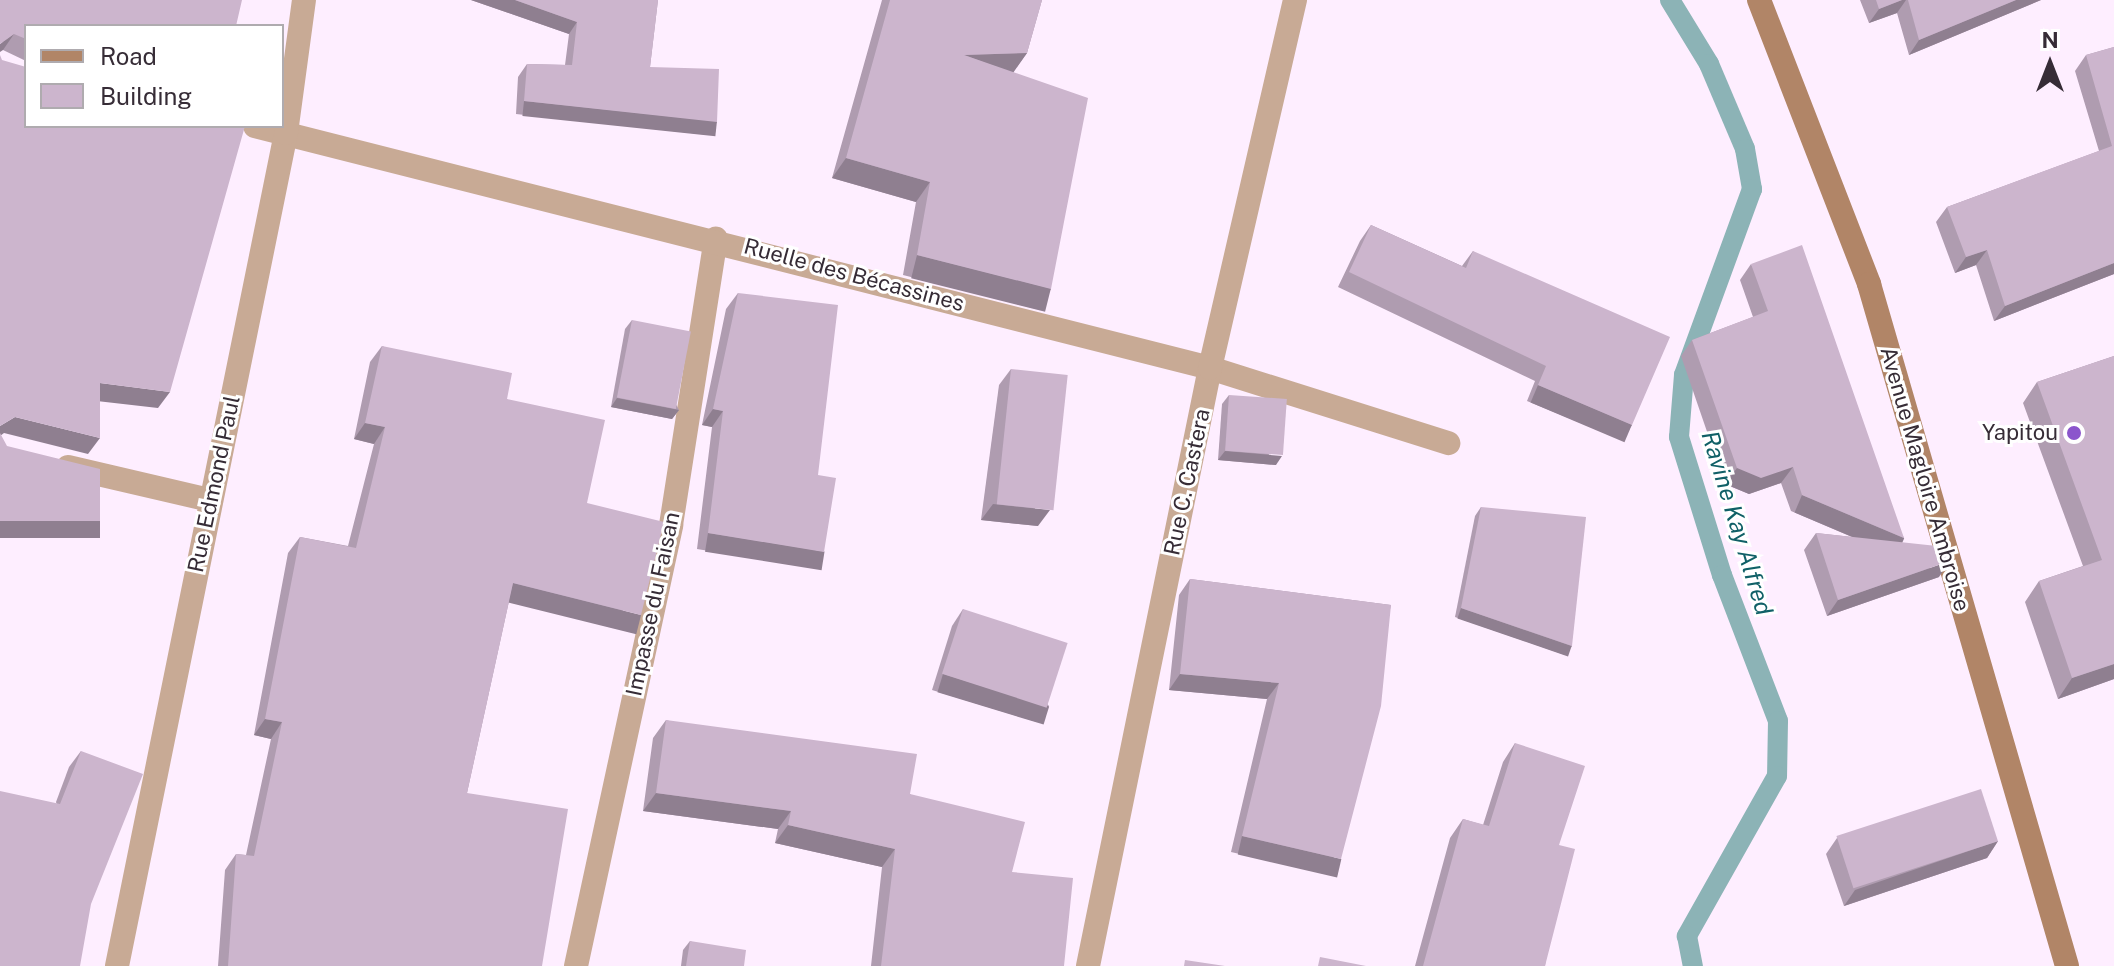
<!DOCTYPE html>
<html>
<head>
<meta charset="utf-8">
<style>
  body { margin:0 }
  #map { position:relative; width:2114px; height:966px; overflow:hidden; background:#feeeff; font-family:"Public Sans",sans-serif }
  div>[style] { position:absolute }
  [style*='--x'] { left:calc(var(--x)*1px); top:calc(var(--y)*1px); width:calc(var(--w)*1px); rotate:calc(var(--a)*1deg) }
  .stream>* { height:20px; margin:-10px; padding:0 10px; transform-origin:10px; border-radius:10px; background:#8cb3b6 }
  .lane>* { height:24px; margin:-12px; padding:0 12px; transform-origin:12px; border-radius:12px; background:#c8aa95 }
  .street>* { height:24px; margin:-12px; padding:0 12px; transform-origin:12px; border-radius:12px; background:#c8aa95 }
  .secondary>* { height:24px; margin:-12px; padding:0 12px; transform-origin:12px; border-radius:12px; background:#b18567 }
  .wall>* { inset:0; background:#af9cb0 }
  .shaded-wall>* { inset:0; background:#8f7f90; transform-origin:0 0 }
  .building>* { inset:0; background:#ccb5cd; transform-origin:0 0 }
  .dots>* { width:22px; height:22px; translate:-50% -50%; box-sizing:border-box; border:4px solid #fff; border-radius:50% }
  span { translate:-50% -50%; white-space:nowrap; text-align:center; line-height:1.15; -webkit-text-stroke:6px #fff; paint-order:stroke }
  .street-label { font-size:22px; color:#362c36 }
  .poi-label { font-size:22px; color:#362c36 }
  .right { translate:-100% -50%; text-align:right }
  .water-label { font-size:24px; color:#106067; font-style:italic }
  .legend { position:absolute; left:24px; top:24px; width:260px; height:104px; box-sizing:border-box; background:#fff; border:2px solid #afabaf; margin:0; padding:10px 14px; list-style:none; font-size:24px; color:#362c36 }
  .legend li { display:flex; align-items:center; gap:16px; height:40px }
  .legend b { width:40px; border:2px solid #afabaf }
  .north { position:absolute; left:2010px; top:24px; width:80px; height:80px; -webkit-text-stroke:6px #fff; paint-order:stroke; rotate:0deg; font-size:22px; font-weight:700; line-height:32px; text-align:center; color:#362c36 }
  .north::after { content:''; display:block; margin:auto; width:28px; height:36px; background:#362c36; clip-path:polygon(50% 0,100% 100%,50% 72%,0 100%) }
</style>
</head>
<body>
<div id="map">
  <div class="stream">
    <i style="--x:1670;--y:0;--w:75;--a:58.6"></i>
    <i style="--x:1709;--y:64;--w:92;--a:67"></i>
    <i style="--x:1745;--y:149;--w:41;--a:80.1"></i>
    <i style="--x:1752;--y:189;--w:198;--a:110.1"></i>
    <i style="--x:1684;--y:375;--w:62;--a:94.6"></i>
    <i style="--x:1679;--y:437;--w:145;--a:72.7"></i>
    <i style="--x:1722;--y:575;--w:156;--a:69"></i>
    <i style="--x:1778;--y:721;--w:55;--a:91"></i>
    <i style="--x:1777;--y:776;--w:184;--a:119.4"></i>
    <i style="--x:1687;--y:936;--w:31;--a:79"></i>
  </div>
  <div class="lane">
    <i style="--x:576;--y:966;--w:451;--a:-77.8"></i>
    <i style="--x:671;--y:525;--w:290;--a:-81.1"></i>
  </div>
  <div class="street">
    <i style="--x:255;--y:126;--w:985;--a:14.22"></i>
    <i style="--x:1210;--y:368;--w:250;--a:17.5"></i>
    <i style="--x:68;--y:467;--w:146;--a:13.1"></i>
    <i style="--x:117;--y:966;--w:850;--a:-78.53"></i>
    <i style="--x:286;--y:133;--w:134;--a:-82.3"></i>
    <i style="--x:1088;--y:966;--w:610;--a:-78.47"></i>
    <i style="--x:1210;--y:368;--w:378;--a:-77"></i>
  </div>
  <div class="secondary">
    <i style="--x:1759;--y:0;--w:305;--a:68.8"></i>
    <i style="--x:1869;--y:284;--w:710;--a:73.81"></i>
  </div>
  <div class="wall">
    <i style="clip-path:polygon(0 0,26px 26px,26px 61px,3px 50px)"></i>
    <i style="clip-path:polygon(471px 0,658px 0,650px 67px,717px 122px,709px 135px,516px 114px,518px 77px,527px 64px,565px 65px,569px 34px)"></i>
    <i style="clip-path:polygon(882px 0,1042px 0,1027px 53px,1013px 72px,1051px 289px,1037px 309px,903px 275px,916px 202px,832px 178px)"></i>
    <i style="clip-path:polygon(1860px 0,2041px 0,1909px 55px,1897px 13px,1869px 23px)"></i>
    <i style="clip-path:polygon(2114px 47px,2114px 274px,1994px 321px,1976px 265px,1955px 273px,1936px 222px,1947px 207px,2099px 151px,2075px 71px,2086px 55px)"></i>
    <i style="clip-path:polygon(1371px 225px,1462px 266px,1473px 251px,1632px 425px,1622px 440px,1527px 401px,1535px 381px,1338px 287px,1360px 241px)"></i>
    <i style="clip-path:polygon(1751px 264px,1904px 538px,1901px 542px,1939px 577px,1827px 616px,1804px 550px,1816px 533px,1852px 537px,1791px 511px,1781px 483px,1749px 494px,1725px 484px,1681px 356px,1692px 340px,1753px 317px,1740px 280px)"></i>
    <i style="clip-path:polygon(738px 293px,818px 475px,813px 568px,697px 549px,712px 427px,702px 425px,726px 309px)"></i>
    <i style="clip-path:polygon(632px 320px,679px 410px,672px 419px,611px 407px,625px 329px)"></i>
    <i style="clip-path:polygon(382px 346px,507px 399px,587px 503px,630px 631px,509px 601px,467px 793px,542px 966px,218px 966px,225px 870px,236px 854px,246px 855px,271px 739px,254px 735px,288px 553px,300px 537px,348px 546px,374px 444px,354px 439px,370px 362px)"></i>
    <i style="clip-path:polygon(2114px 356px,2114px 679px,2058px 699px,2025px 602px,2039px 581px,2083px 566px,2023px 403px,2037px 382px)"></i>
    <i style="clip-path:polygon(1011px 369px,1038px 526px,981px 520px,999px 385px)"></i>
    <i style="clip-path:polygon(1229px 395px,1276px 465px,1218px 460px,1222px 404px)"></i>
    <i style="clip-path:polygon(1481px 507px,1572px 646px,1565px 655px,1455px 617px,1475px 516px)"></i>
    <i style="clip-path:polygon(1190px 579px,1391px 605px,1330px 875px,1231px 852px,1267px 699px,1169px 690px,1179px 595px)"></i>
    <i style="clip-path:polygon(963px 609px,1049px 706px,1037px 722px,932px 690px,952px 626px)"></i>
    <i style="clip-path:polygon(666px 720px,910px 794px,1012px 872px,1064px 966px,871px 966px,882px 867px,775px 843px,778px 829px,643px 811px,653px 738px)"></i>
    <i style="clip-path:polygon(1515px 743px,1559px 845px,1545px 966px,1415px 966px,1450px 838px,1463px 819px,1483px 825px,1503px 762px)"></i>
    <i style="clip-path:polygon(81px 751px,91px 904px,56px 802px,69px 767px)"></i>
    <i style="clip-path:polygon(1837px 838px,1998px 841px,1987px 858px,1844px 906px,1826px 854px)"></i>
    <i style="clip-path:polygon(690px 941px,744px 966px,681px 966px,683px 950px)"></i>
  </div>
  <div class="shaded-wall">
    <i style="clip-path:polygon(471px 0,515px 0,577px 22px,569px 34px)"></i>
    <i style="clip-path:polygon(1902px 0,1906px 0,1897px 13px,1869px 23px,1879px 9px)"></i>
    <i style="clip-path:polygon(2016px 0,2041px 0,1909px 55px,1919px 40px)"></i>
    <i style="clip-path:polygon(14px 34px,3px 50px,0 52px,0 44px)"></i>
    <i style="clip-path:polygon(1027px 53px,1013px 73px,964px 55px)"></i>
    <i style="left:524px;top:101px;width:194px;height:15px;rotate:6deg"></i>
    <i style="clip-path:polygon(846px 158px,930px 182px,916px 202px,832px 178px)"></i>
    <i style="clip-path:polygon(1987px 250px,1976px 265px,1955px 273px,1966px 257px)"></i>
    <i style="left:917px;top:255px;width:138px;height:24px;rotate:14deg"></i>
    <i style="clip-path:polygon(2114px 263px,2114px 274px,1994px 321px,2005px 306px)"></i>
    <i style="clip-path:polygon(100px 383px,170px 392px,158px 408px,88px 400px)"></i>
    <i style="left:1538px;top:385px;width:102px;height:19px;rotate:23deg"></i>
    <i style="clip-path:polygon(617px 398px,679px 410px,672px 419px,611px 407px)"></i>
    <i style="clip-path:polygon(713px 409px,723px 411px,712px 427px,702px 425px)"></i>
    <i style="clip-path:polygon(15px 417px,100px 438px,88px 454px,4px 433px,0 436px,0 426px)"></i>
    <i style="clip-path:polygon(365px 423px,385px 427px,374px 444px,354px 439px)"></i>
    <i style="clip-path:polygon(1225px 451px,1282px 456px,1276px 465px,1218px 460px)"></i>
    <i style="clip-path:polygon(1793px 467px,1781px 483px,1749px 494px,1725px 484px,1737px 468px)"></i>
    <i style="left:1802px;top:495px;width:111px;height:19px;rotate:23deg"></i>
    <i style="clip-path:polygon(993px 504px,1050px 510px,1038px 526px,981px 520px)"></i>
    <i style="left:0;top:521px;width:100px;height:17px"></i>
    <i style="left:708px;top:533px;width:118px;height:19px;rotate:9deg"></i>
    <i style="clip-path:polygon(1950px 561px,1939px 577px,1827px 616px,1838px 600px)"></i>
    <i style="left:513px;top:583px;width:132px;height:20px;rotate:14deg"></i>
    <i style="left:1461px;top:608px;width:117px;height:11px;rotate:19deg"></i>
    <i style="clip-path:polygon(2114px 664px,2114px 679px,2058px 699px,2072px 678px)"></i>
    <i style="left:943px;top:674px;width:111px;height:19px;rotate:17deg"></i>
    <i style="clip-path:polygon(1180px 674px,1279px 683px,1267px 699px,1169px 690px)"></i>
    <i style="clip-path:polygon(265px 719px,282px 722px,271px 739px,254px 735px)"></i>
    <i style="clip-path:polygon(656px 793px,791px 811px,778px 829px,643px 811px)"></i>
    <i style="clip-path:polygon(788px 825px,895px 849px,882px 867px,775px 843px)"></i>
    <i style="left:1242px;top:836px;width:102px;height:19px;rotate:13deg"></i>
    <i style="clip-path:polygon(1998px 841px,1987px 858px,1844px 906px,1855px 890px)"></i>
  </div>
  <div class="building">
    <i style="clip-path:polygon(0 0,242px 0,236px 26px,26px 26px,26px 39px,14px 34px,0 44px)"></i>
    <i style="clip-path:polygon(515px 0,658px 0,650px 67px,719px 69px,717px 122px,524px 101px,527px 64px,572px 65px,577px 22px)"></i>
    <i style="clip-path:polygon(890px 0,1042px 0,1027px 53px,964px 55px,1088px 98px,1051px 289px,917px 255px,930px 182px,846px 158px)"></i>
    <i style="clip-path:polygon(1876px 0,1902px 0,1879px 9px)"></i>
    <i style="clip-path:polygon(1908px 0,2016px 0,1919px 40px)"></i>
    <i style="clip-path:polygon(2114px 47px,2114px 263px,2005px 306px,1987px 250px,1966px 257px,1947px 207px,2112px 146px,2086px 55px)"></i>
    <i style="clip-path:polygon(0 55px,2px 60px,26px 67px,26px 126px,245px 126px,170px 392px,100px 383px,100px 438px,15px 417px,0 426px)"></i>
    <i style="clip-path:polygon(1371px 225px,1466px 268px,1473px 251px,1670px 337px,1632px 425px,1538px 385px,1546px 366px,1349px 272px)"></i>
    <i style="clip-path:polygon(1802px 245px,1904px 538px,1802px 495px,1793px 467px,1761px 478px,1737px 468px,1692px 340px,1768px 311px,1751px 264px)"></i>
    <i style="clip-path:polygon(738px 293px,838px 305px,818px 475px,836px 478px,824px 552px,708px 533px,723px 411px,713px 409px)"></i>
    <i style="left:632px;top:320px;width:60px;height:79px;rotate:11deg"></i>
    <i style="clip-path:polygon(382px 346px,512px 373px,507px 399px,605px 420px,587px 503px,664px 522px,641px 615px,513px 583px,467px 793px,568px 809px,542px 966px,228px 966px,236px 854px,254px 856px,282px 722px,265px 719px,300px 537px,356px 548px,385px 427px,365px 423px)"></i>
    <i style="clip-path:polygon(2114px 356px,2114px 664px,2072px 678px,2039px 581px,2102px 560px,2037px 382px)"></i>
    <i style="left:1011px;top:369px;width:57px;height:136px;rotate:6deg"></i>
    <i style="left:1229px;top:395px;width:58px;height:56px;rotate:4deg"></i>
    <i style="clip-path:polygon(0 433px,7px 446px,100px 469px,100px 521px,0 521px)"></i>
    <i style="clip-path:polygon(1481px 507px,1586px 517px,1572px 646px,1461px 608px)"></i>
    <i style="clip-path:polygon(1816px 533px,1946px 547px,1950px 561px,1838px 600px)"></i>
    <i style="clip-path:polygon(1190px 579px,1391px 605px,1381px 706px,1341px 859px,1242px 836px,1279px 683px,1180px 674px)"></i>
    <i style="left:963px;top:609px;width:110px;height:68px;rotate:18deg"></i>
    <i style="clip-path:polygon(666px 720px,917px 754px,910px 794px,1025px 822px,1012px 872px,1073px 878px,1064px 966px,881px 966px,895px 849px,788px 825px,791px 811px,656px 793px)"></i>
    <i style="clip-path:polygon(1515px 743px,1585px 766px,1559px 845px,1575px 849px,1545px 966px,1423px 966px,1463px 819px,1489px 826px)"></i>
    <i style="clip-path:polygon(81px 751px,143px 774px,91px 904px,80px 966px,0 966px,0 791px,60px 804px)"></i>
    <i style="left:1981px;top:789px;width:55px;height:152px;rotate:72deg"></i>
    <i style="clip-path:polygon(690px 941px,746px 950px,744px 966px,686px 966px)"></i>
    <i style="clip-path:polygon(1320px 957px,1366px 966px,1318px 966px)"></i>
    <i style="clip-path:polygon(1185px 960px,1225px 966px,1184px 966px)"></i>
  </div>
  <div class="dots">
    <i style="left:2074px;top:433px;background:#8b55cc"></i>
  </div>
  <div class="street-label">
    <span style="left:854px;top:275px;rotate:15deg">Ruelle des Bécassines</span>
    <span style="left:1925px;top:479px;rotate:74deg">Avenue Magloire Ambroise</span>
    <span style="left:1187px;top:482px;rotate:-78deg">Rue C. Castera</span>
    <span style="left:214px;top:484px;rotate:-78deg">Rue Edmond Paul</span>
    <span style="left:653px;top:604px;rotate:-78deg">Impasse du Faisan</span>
  </div>
  <div class="poi-label">
    <span class="right" style="left:2058px;top:433px">Yapitou</span>
  </div>
  <div class="water-label">
    <span style="left:1737px;top:523px;rotate:73deg">Ravine Kay Alfred</span>
  </div>
  <ul class="legend">
  <li><b style="height:10px;background:#b18567"></b>Road</li>
  <li><b style="height:22px;background:#ccb5cd"></b>Building</li>
  </ul>
  <div class="north">N</div>
</div>
</body>
</html>
